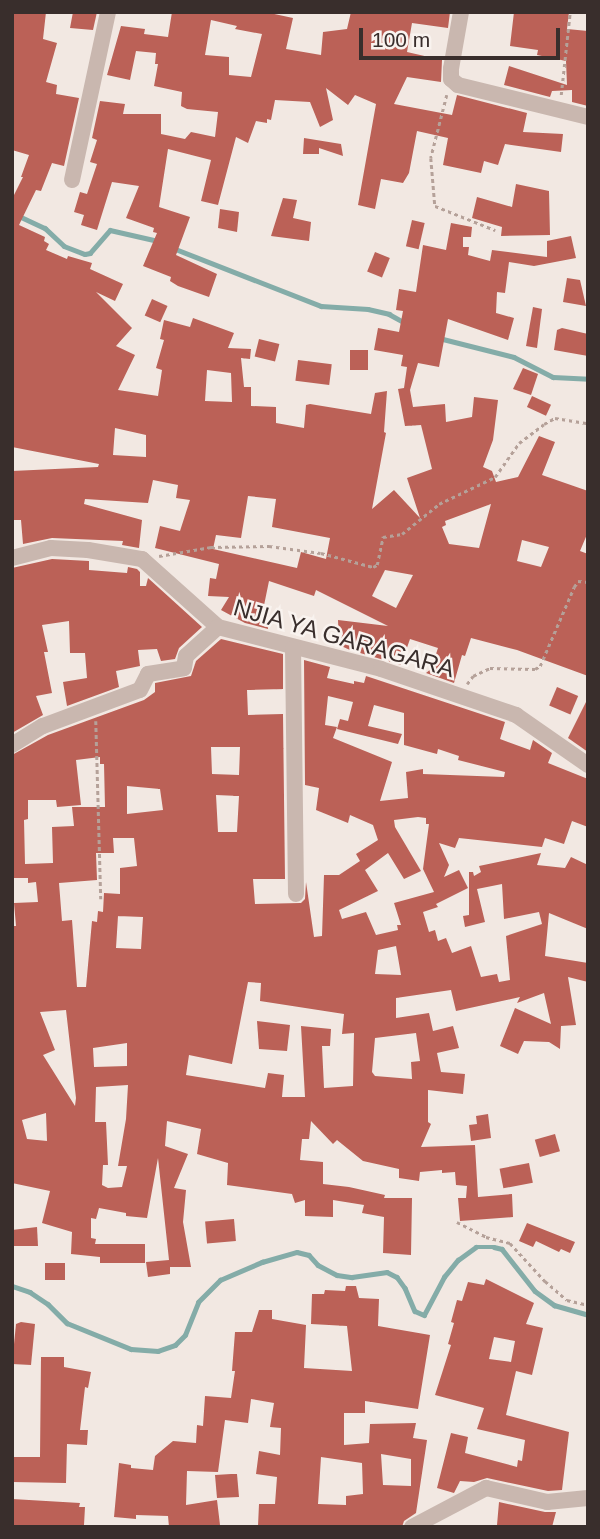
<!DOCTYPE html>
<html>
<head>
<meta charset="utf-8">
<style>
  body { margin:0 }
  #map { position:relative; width:600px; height:1539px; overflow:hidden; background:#f2e8e2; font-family:Arial,sans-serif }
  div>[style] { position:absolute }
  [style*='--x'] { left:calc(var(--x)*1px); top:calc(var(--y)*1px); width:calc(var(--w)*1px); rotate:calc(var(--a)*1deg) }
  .stream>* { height:4.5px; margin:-2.25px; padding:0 2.25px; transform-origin:2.25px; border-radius:2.25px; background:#84aca8 }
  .building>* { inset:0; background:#bb6157; transform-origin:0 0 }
  .path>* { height:2.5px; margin-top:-1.25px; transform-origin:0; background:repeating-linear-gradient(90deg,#b5a199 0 3.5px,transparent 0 7px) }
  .minor>* { height:16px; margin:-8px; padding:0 8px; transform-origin:8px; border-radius:8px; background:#c9b7af }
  span { translate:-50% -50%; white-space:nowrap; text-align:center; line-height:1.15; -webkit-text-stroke:5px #f9f3ef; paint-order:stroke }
  .street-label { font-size:24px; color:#392e2c }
  .frame { position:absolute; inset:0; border:14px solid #392e2c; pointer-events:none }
  .scale { position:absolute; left:359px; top:28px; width:201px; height:32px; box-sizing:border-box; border:4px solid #392e2c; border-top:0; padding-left:9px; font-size:21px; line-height:24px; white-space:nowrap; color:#392e2c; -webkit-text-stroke:5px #f9f3ef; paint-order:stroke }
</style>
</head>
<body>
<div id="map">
  <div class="stream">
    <i style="--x:19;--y:216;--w:29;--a:25"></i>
    <i style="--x:45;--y:228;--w:26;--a:43"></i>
    <i style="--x:64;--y:246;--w:22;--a:21"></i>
    <i style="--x:85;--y:254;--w:5;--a:-11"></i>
    <i style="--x:90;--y:253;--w:30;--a:-49"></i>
    <i style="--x:110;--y:230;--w:49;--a:12.9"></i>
    <i style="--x:173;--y:248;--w:159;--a:21.4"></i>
    <i style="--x:321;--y:306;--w:47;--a:3.7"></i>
    <i style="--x:368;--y:309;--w:22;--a:13"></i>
    <i style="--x:389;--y:314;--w:18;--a:29"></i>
    <i style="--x:439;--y:338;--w:77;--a:14.2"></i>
    <i style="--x:514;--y:357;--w:44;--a:27.1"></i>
    <i style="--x:553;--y:377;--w:35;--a:3"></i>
    <i style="--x:12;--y:1286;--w:19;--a:18"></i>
    <i style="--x:30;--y:1292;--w:22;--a:34"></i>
    <i style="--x:48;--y:1304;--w:27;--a:45"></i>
    <i style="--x:67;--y:1323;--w:69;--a:22.1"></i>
    <i style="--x:131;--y:1349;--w:27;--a:4"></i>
    <i style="--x:158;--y:1351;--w:18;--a:-19"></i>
    <i style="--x:175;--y:1345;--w:14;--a:-45"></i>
    <i style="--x:185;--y:1335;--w:35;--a:-68"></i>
    <i style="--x:198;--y:1302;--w:31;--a:-45"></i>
    <i style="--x:220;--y:1280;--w:46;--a:-23.2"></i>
    <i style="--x:262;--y:1262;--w:36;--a:-16"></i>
    <i style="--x:297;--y:1252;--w:12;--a:14"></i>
    <i style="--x:309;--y:1255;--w:13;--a:48"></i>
    <i style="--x:318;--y:1265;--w:21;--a:28"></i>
    <i style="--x:337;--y:1275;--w:15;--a:8"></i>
    <i style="--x:352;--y:1277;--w:35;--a:-8"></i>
    <i style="--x:387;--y:1272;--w:11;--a:27"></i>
    <i style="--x:397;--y:1277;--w:14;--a:54"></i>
    <i style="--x:405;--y:1288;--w:25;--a:67"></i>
    <i style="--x:415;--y:1311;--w:10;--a:24"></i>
    <i style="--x:424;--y:1315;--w:43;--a:-62.2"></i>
    <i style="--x:444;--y:1277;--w:22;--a:-51"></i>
    <i style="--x:458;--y:1260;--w:22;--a:-36"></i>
    <i style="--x:476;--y:1247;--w:18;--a:0"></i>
    <i style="--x:494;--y:1247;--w:8;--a:14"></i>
    <i style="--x:502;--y:1249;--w:53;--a:51.8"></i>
    <i style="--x:535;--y:1291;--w:24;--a:36"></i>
    <i style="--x:554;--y:1305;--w:35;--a:16"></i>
  </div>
  <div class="building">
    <i style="clip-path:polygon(evenodd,12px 12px,46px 12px,43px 39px,57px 43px,46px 82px,57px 85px,56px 94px,79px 98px,64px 166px,52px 163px,41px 191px,36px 190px,19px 225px,45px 237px,44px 241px,49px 244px,46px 250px,67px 259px,68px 256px,92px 263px,90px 269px,123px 284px,115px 301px,96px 292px,132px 328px,116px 346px,135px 355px,118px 390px,158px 396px,162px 370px,156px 368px,164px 340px,160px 339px,164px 320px,190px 327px,193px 318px,234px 333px,228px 348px,251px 349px,250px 359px,241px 358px,244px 387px,251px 387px,251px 406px,276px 407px,276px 423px,304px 428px,306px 405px,310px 404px,371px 414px,375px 393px,387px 391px,384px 432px,386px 433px,372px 509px,394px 490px,420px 518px,407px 478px,432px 469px,421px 425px,405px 426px,398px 389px,404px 388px,407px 367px,401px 366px,403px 355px,374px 350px,378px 328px,399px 332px,403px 311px,396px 310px,399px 289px,416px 292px,423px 245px,446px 250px,451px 223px,472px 227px,471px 237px,463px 237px,463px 247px,469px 247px,468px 255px,490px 261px,492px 250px,547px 257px,547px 241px,571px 236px,576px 258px,534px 266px,509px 262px,505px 293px,497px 292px,496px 313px,514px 318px,508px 340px,448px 319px,439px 367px,418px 363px,410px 390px,413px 407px,445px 404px,446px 422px,472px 417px,474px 397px,498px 400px,493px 440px,483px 467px,492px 471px,496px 482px,518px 477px,539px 436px,555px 442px,542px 475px,588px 491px,588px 532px,580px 551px,588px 554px,588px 676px,517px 650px,471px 638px,465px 656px,462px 655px,454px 683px,426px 673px,431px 669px,438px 648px,410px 639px,401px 665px,350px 650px,339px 645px,338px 620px,388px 626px,316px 590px,314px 596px,269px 581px,261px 620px,268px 622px,268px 629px,245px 623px,221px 610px,229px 597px,208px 596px,210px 578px,216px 579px,219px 564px,155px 548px,160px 526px,180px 531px,190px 500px,176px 498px,178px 485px,153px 480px,148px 503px,85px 499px,84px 504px,142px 520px,139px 548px,122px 545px,123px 541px,52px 538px,23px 544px,21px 520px,12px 520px,12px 471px,98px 467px,99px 464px,12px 447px,12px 199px,23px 177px,21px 177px,29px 155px,12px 150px,12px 12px,207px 370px,231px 373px,232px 402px,205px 401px,207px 370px,12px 12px,115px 428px,146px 435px,146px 457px,113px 455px,115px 428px,12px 12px,248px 496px,276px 499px,272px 527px,330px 538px,326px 559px,301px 552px,297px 568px,213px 549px,216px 535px,241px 538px,248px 496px,12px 12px,491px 504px,479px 548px,449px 544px,442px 527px,446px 525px,445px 521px,491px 504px,12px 12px,522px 540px,549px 547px,541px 567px,517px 561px,522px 540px,12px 12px,385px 570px,413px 575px,396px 608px,372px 596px,385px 570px)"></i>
    <i style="clip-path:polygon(73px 12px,97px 12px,93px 30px,70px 28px)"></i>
    <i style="clip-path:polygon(evenodd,172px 12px,265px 12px,293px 18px,286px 49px,321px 55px,323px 32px,347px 29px,351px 12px,450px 12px,448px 28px,412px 23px,407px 52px,442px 60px,441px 82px,407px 77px,394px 104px,452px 115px,457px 95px,527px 113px,523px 132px,563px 134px,561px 152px,505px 144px,498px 165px,484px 161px,481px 173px,443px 165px,448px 138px,417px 131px,409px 173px,403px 183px,381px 179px,375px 209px,358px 205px,376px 104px,355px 95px,348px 105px,326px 88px,333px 120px,320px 127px,310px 102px,275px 100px,271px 120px,267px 119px,267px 123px,256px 121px,248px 143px,236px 137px,218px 205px,201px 201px,211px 160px,168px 149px,159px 207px,190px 217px,176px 255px,217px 274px,209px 297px,178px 286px,170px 281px,171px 277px,143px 266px,157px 233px,153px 232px,154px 228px,126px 218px,139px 186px,112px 182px,97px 230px,81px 225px,84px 215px,74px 212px,80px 192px,87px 194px,97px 164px,90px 162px,97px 140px,92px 138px,100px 101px,125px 104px,123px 114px,161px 114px,161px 134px,185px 139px,191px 132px,215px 137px,218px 112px,187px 109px,181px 106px,182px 92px,154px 86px,158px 64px,155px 64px,156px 53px,136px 51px,130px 80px,107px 75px,121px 26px,145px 29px,144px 34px,168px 37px,172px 12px,211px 20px,237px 26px,235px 29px,262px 34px,251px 77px,229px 75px,229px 57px,205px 55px,211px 20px)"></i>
    <i style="clip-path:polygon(514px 12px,569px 12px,567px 29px,588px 31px,588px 106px,572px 102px,572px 90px,552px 91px,550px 97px,504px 85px,509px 66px,567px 85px,566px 61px,537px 55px,538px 50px,510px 46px)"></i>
    <i style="clip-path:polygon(304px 138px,341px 144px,343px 156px,319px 148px,319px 154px,303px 154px)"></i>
    <i style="clip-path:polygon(516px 184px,549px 191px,550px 235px,501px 236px,502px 227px,472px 218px,477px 197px,512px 207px)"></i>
    <i style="clip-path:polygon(283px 198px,297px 200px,293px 218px,311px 222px,309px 241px,271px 236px)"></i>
    <i style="clip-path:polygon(220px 209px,239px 212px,237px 232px,218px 228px)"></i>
    <i style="left:412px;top:220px;width:13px;height:27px;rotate:13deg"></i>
    <i style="left:375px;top:252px;width:16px;height:21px;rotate:22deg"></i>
    <i style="clip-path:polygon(567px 278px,580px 280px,586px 306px,563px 302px)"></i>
    <i style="left:152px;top:299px;width:17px;height:18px;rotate:24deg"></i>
    <i style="clip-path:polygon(533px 307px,542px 309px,537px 348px,526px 346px)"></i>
    <i style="clip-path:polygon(562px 328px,588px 334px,588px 356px,554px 350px,557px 330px)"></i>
    <i style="left:259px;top:339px;width:21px;height:18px;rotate:14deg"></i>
    <i style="left:350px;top:350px;width:18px;height:20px"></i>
    <i style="left:298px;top:360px;width:34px;height:21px;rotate:7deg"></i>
    <i style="clip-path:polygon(523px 368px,538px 374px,531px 395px,513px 389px)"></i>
    <i style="left:532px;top:396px;width:21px;height:12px;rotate:25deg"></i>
    <i style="clip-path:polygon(52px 559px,89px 561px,89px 570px,127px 573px,128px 567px,137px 569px,140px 572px,140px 586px,146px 586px,148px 578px,202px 627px,179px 648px,175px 659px,161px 661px,157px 649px,138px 650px,140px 666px,116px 671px,119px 687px,67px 706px,63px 682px,87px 678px,85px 653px,70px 653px,69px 621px,42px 625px,48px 652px,44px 652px,52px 693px,36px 696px,43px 715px,12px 733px,12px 568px)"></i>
    <i style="clip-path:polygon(evenodd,221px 639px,283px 654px,283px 689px,247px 690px,248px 715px,283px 714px,285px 879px,253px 879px,255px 904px,301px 903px,305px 899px,306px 882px,314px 937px,322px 936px,324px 875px,339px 875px,360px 861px,356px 854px,378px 840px,373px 825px,350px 815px,348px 823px,316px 810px,319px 788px,305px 785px,304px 660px,330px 667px,327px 678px,354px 684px,354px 681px,364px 683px,366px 676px,505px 722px,500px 739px,530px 750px,533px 740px,552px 753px,548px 763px,588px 779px,588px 827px,572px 821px,564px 844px,545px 838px,542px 847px,459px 838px,455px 848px,439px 843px,449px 865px,444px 877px,459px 870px,468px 888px,436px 904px,438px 907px,423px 912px,429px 932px,435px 930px,438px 941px,446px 938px,452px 953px,471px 946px,481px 977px,497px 974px,499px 982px,510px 980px,506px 936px,542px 924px,539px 912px,504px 919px,502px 884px,477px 889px,485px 922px,465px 927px,463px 916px,469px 915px,469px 872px,473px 872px,474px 876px,481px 872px,479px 866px,541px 853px,537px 865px,565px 868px,571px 857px,588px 865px,588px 929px,549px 913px,545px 956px,588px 963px,588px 982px,568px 977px,576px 1025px,561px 1026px,560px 1049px,549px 1042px,524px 1041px,518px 1054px,500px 1046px,515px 1008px,551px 1024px,544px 993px,517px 1003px,520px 997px,456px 1011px,451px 990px,396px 998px,396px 1018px,429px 1013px,433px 1031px,453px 1026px,459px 1048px,437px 1053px,441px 1072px,465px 1074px,463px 1094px,428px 1090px,428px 1122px,431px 1124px,421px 1147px,475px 1145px,478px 1197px,512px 1194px,513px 1217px,460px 1221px,458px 1198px,466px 1198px,467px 1186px,456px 1185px,455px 1172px,442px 1173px,442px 1170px,420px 1172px,419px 1181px,399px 1178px,399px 1169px,363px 1161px,337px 1140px,333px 1144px,311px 1121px,309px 1139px,302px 1139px,300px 1160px,323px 1162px,323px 1184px,349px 1187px,385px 1195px,384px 1198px,412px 1198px,411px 1255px,383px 1253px,384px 1217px,362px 1213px,364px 1205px,333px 1200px,333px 1217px,305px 1216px,305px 1200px,295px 1203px,292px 1194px,227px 1185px,228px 1163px,197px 1154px,201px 1129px,167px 1121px,165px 1146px,188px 1154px,174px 1188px,186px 1190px,183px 1222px,191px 1267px,170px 1267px,170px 1274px,148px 1277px,146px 1262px,169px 1260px,158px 1158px,147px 1218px,126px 1216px,126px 1213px,99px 1208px,96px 1219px,91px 1218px,91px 1238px,96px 1239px,95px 1244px,145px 1244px,145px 1263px,100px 1263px,100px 1257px,71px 1254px,72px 1232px,42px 1223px,50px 1191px,12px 1183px,12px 926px,16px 926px,14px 903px,38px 902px,36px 882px,28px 883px,28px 878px,12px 878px,12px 755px,48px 735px,144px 700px,155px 692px,155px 683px,191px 676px,196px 661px,221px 639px,328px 696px,353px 702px,348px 721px,340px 719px,337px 729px,398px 744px,402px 734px,368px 726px,374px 705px,404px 713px,404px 745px,437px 754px,438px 749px,459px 756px,458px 760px,505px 772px,504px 777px,423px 774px,423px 769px,406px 772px,408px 798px,380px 801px,392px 762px,333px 738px,337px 727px,325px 725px,328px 696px,221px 639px,211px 747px,240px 747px,239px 775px,212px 774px,211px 747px,221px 639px,100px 757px,100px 764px,104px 764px,105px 807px,72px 807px,74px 826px,52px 827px,53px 863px,25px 864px,24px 820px,28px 819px,28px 800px,56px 800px,57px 807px,81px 805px,76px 760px,100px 757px,221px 639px,127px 786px,160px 789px,163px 810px,127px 814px,127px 786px,221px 639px,216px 795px,239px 796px,237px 832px,218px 832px,216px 795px,221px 639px,418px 817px,426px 818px,426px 824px,429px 824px,423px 869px,434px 892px,394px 903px,401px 925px,397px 925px,398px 930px,376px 935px,366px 912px,342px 919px,339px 910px,378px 891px,365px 870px,388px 853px,404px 879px,421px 871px,395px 827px,394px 820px,418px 817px,221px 639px,113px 838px,134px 838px,137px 866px,120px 868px,120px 894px,104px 893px,103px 912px,98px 911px,97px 922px,92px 921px,86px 987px,77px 987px,72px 920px,62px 921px,59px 883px,97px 880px,96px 853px,114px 853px,113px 838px,221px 639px,118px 916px,143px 917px,141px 949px,116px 948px,118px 916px,221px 639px,396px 946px,401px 975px,375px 974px,378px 950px,396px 946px,221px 639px,248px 982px,261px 983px,260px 1001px,344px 1014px,342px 1034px,354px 1033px,353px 1086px,324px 1088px,322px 1046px,330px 1046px,331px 1029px,301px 1026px,305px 1097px,282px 1097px,284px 1075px,268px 1073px,265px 1088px,186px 1075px,189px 1055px,232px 1064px,248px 982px,221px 639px,66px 1010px,76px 1098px,75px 1106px,43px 1055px,55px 1050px,40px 1012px,66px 1010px,221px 639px,416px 1033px,420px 1061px,411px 1062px,412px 1079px,375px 1076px,372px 1072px,375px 1038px,416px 1033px,221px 639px,127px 1043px,127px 1066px,94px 1067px,93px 1048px,127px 1043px,221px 639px,128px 1085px,126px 1119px,118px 1166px,127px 1166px,122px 1187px,108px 1188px,102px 1185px,103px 1165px,108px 1165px,106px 1122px,95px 1122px,96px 1087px,128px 1085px,221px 639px,46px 1113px,47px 1141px,27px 1139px,22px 1120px,46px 1113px)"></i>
    <i style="left:557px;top:687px;width:23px;height:20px;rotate:23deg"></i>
    <i style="clip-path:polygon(588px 698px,588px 752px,568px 738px)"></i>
    <i style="clip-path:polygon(257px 1021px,290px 1025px,287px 1051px,259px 1049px)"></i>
    <i style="clip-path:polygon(488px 1114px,491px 1138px,471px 1141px,469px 1125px,477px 1124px,476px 1116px)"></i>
    <i style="left:555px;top:1134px;width:18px;height:21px;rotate:74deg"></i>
    <i style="left:529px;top:1163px;width:20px;height:30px;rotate:79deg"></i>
    <i style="left:234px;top:1219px;width:22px;height:29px;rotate:85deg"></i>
    <i style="clip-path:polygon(527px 1223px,575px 1242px,570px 1253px,561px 1249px,559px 1252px,536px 1241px,533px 1247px,519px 1241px)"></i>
    <i style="clip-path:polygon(37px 1227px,38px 1246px,12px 1246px,12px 1230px)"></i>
    <i style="left:45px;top:1263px;width:20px;height:17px"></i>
    <i style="clip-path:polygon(evenodd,486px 1279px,534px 1303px,526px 1324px,543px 1328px,532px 1375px,516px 1371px,506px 1415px,569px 1432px,562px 1490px,548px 1491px,487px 1478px,474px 1482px,460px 1481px,454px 1493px,437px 1488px,451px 1433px,468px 1437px,465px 1453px,517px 1467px,518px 1460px,522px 1461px,525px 1440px,477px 1429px,484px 1408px,435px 1395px,451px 1345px,448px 1344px,454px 1323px,451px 1322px,457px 1300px,462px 1301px,468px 1282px,484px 1285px,486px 1279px,494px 1337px,515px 1341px,511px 1362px,489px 1359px,494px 1337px)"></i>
    <i style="clip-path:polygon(evenodd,346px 1286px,356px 1286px,359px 1298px,379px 1299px,378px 1326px,430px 1335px,418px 1409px,365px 1401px,365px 1413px,344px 1413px,344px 1445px,369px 1443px,370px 1424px,416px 1423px,413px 1438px,427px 1440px,416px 1513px,404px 1521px,402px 1527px,258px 1526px,259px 1504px,275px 1504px,277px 1477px,256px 1474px,259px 1451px,280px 1455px,281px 1428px,270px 1427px,274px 1403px,251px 1399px,248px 1423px,225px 1420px,218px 1472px,187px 1471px,186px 1505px,217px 1500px,220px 1525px,169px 1527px,168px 1516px,136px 1515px,136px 1519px,114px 1517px,119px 1463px,131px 1465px,131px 1468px,153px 1470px,155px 1456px,173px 1441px,196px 1443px,197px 1425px,203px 1426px,205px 1396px,231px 1398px,235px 1371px,232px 1371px,235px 1332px,252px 1332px,259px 1310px,272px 1310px,272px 1319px,306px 1325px,304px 1368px,352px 1371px,347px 1326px,311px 1324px,312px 1294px,324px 1294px,325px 1290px,345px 1291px,346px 1286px,381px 1454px,411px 1459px,411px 1486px,383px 1485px,381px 1454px,346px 1286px,321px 1457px,362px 1463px,363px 1494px,346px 1496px,346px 1505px,318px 1504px,321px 1457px)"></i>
    <i style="clip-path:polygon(21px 1322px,35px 1324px,31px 1365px,12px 1364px,16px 1324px)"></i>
    <i style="clip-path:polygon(41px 1357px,64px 1357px,64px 1367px,91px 1372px,88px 1388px,85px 1387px,80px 1430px,88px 1430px,87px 1445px,67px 1444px,66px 1483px,12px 1482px,12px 1457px,40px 1457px)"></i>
    <i style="clip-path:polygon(231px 1474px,237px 1474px,239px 1497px,217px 1498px,215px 1475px)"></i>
    <i style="clip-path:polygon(12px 1499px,80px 1503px,79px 1507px,85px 1507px,84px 1525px,12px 1527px)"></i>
    <i style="clip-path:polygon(499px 1502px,545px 1512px,556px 1512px,552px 1527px,497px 1525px)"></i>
  </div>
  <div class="path">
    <i style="--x:447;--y:95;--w:65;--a:104.3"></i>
    <i style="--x:431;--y:158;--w:48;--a:85.2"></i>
    <i style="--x:435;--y:206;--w:65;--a:21.8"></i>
    <i style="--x:561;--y:95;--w:83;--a:-83.8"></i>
    <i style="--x:159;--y:556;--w:53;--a:-9.8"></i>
    <i style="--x:211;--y:547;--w:58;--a:-1"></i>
    <i style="--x:269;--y:546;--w:52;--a:7.7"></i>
    <i style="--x:321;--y:553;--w:54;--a:15.1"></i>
    <i style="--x:373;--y:567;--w:4;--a:-27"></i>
    <i style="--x:377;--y:565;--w:29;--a:-78"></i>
    <i style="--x:383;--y:537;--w:19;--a:-9"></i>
    <i style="--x:402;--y:534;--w:48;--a:-39"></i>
    <i style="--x:439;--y:504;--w:62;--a:-25.7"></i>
    <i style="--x:495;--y:477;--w:42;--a:-54.8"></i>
    <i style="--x:519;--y:443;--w:31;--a:-37"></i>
    <i style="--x:544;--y:424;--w:13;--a:-29"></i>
    <i style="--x:555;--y:418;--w:33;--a:9"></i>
    <i style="--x:467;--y:684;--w:10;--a:-53"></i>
    <i style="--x:473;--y:676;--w:19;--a:-25"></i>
    <i style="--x:490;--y:668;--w:45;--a:1.3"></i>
    <i style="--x:535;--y:669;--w:6;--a:-31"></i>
    <i style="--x:540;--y:666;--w:86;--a:-66.7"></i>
    <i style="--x:574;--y:587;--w:7;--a:-56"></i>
    <i style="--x:578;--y:581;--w:10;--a:6"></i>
    <i style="--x:96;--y:721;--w:178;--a:88.4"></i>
    <i style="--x:457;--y:1222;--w:33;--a:27"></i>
    <i style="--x:486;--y:1237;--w:25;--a:14"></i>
    <i style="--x:510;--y:1243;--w:52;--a:47.4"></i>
    <i style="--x:545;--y:1281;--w:29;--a:41"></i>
    <i style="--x:567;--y:1300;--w:22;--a:13"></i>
  </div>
  <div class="minor">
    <i style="--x:461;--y:12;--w:58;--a:100"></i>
    <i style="--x:451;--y:69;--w:10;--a:90"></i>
    <i style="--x:451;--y:79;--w:9;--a:41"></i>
    <i style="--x:458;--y:85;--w:134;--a:13.8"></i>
    <i style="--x:72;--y:180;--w:172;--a:-77.9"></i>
    <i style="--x:12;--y:558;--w:40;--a:-14.4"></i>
    <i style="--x:51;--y:548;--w:37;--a:3"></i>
    <i style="--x:88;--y:550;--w:55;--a:9.5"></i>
    <i style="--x:142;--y:559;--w:102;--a:41.8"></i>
    <i style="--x:218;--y:627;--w:168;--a:14.4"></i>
    <i style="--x:381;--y:669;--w:143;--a:18.8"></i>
    <i style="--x:516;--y:715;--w:88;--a:34.8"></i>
    <i style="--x:293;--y:648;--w:246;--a:89.3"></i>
    <i style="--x:12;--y:745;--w:36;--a:-32"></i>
    <i style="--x:43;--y:726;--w:103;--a:-20.4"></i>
    <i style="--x:140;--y:690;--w:18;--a:-63"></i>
    <i style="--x:148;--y:674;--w:36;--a:-9"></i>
    <i style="--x:184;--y:668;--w:12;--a:-81"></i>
    <i style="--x:186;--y:656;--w:43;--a:-42.2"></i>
    <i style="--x:412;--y:1527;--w:84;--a:-27.8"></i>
    <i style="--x:486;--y:1488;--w:63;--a:12.9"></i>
    <i style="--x:547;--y:1502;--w:41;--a:-5.6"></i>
  </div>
  <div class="street-label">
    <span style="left:344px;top:638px;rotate:16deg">NJIA YA GARAGARA</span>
  </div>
  <div class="frame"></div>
  <div class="scale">100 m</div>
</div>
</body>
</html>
